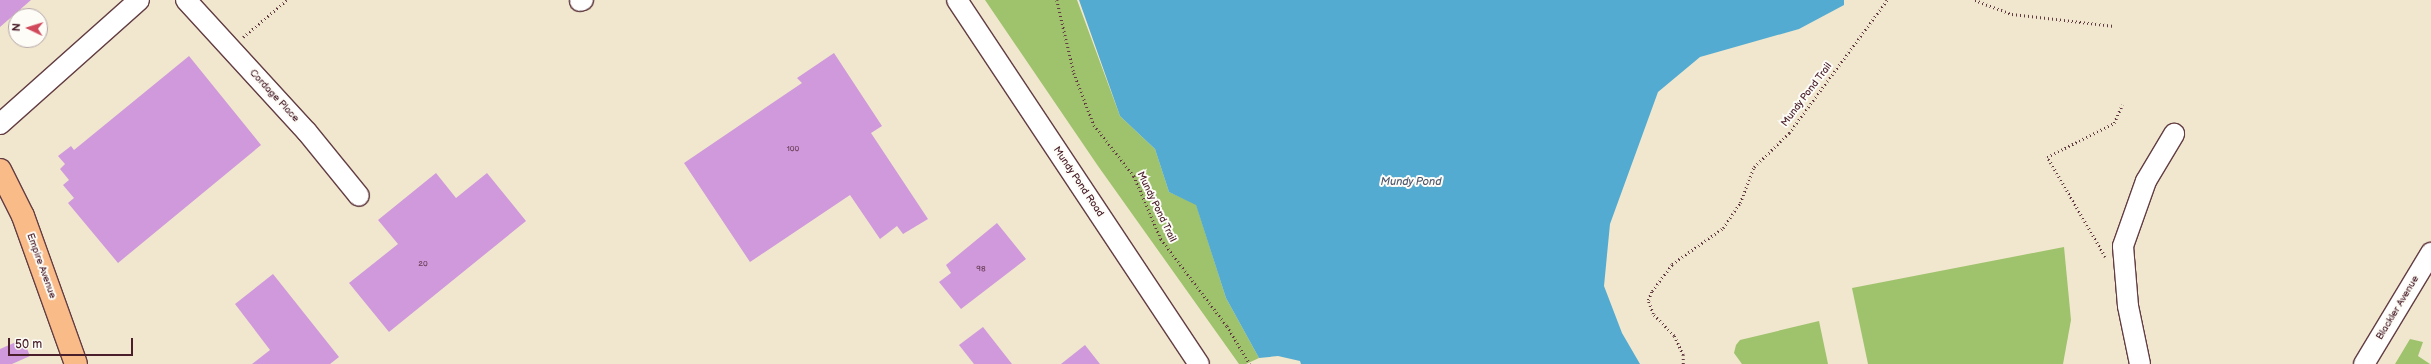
<!DOCTYPE html>
<html>
<head>
<meta charset="utf-8">
<style>
  body { margin:0 }
  #map { position:relative; width:2431px; height:364px; overflow:hidden; background:#f0e7ce; font-family:"Balsamiq Sans",sans-serif }
  div>[style] { position:absolute }
  [style*='--x'] { left:calc(var(--x)*1px); top:calc(var(--y)*1px); width:calc(var(--w)*1px); rotate:calc(var(--a)*1deg) }
  .green>* { inset:0; background:#9fc26c }
  .water>* { inset:0; background:#54abd1 }
  .building>* { inset:0; background:#cf99db }
  .path>* { height:2.5px; margin-top:-1.25px; transform-origin:0; background:repeating-linear-gradient(90deg,#633d43 0 1px,transparent 0 4px) }
  .roads { filter:drop-shadow(1px 0 #633d43) drop-shadow(-1px 0 #633d43) drop-shadow(0 1px #633d43) drop-shadow(0 -1px #633d43) }
  .minor>* { height:20px; margin:-10px; padding:0 10px; transform-origin:10px; border-radius:10px; background:#fff }
  .major>* { height:22px; margin:-11px; padding:0 11px; transform-origin:11px; border-radius:11px; background:#f9bc89 }
  span { translate:-50% -50%; white-space:nowrap; text-align:center; line-height:1.15; -webkit-text-stroke:4px #fdfcf7; paint-order:stroke }
  .number-label { font-size:8px; color:#6b3e57 }
  .number-label span { -webkit-text-stroke-width:0 }
  .street-label { font-size:10px; color:#4a1f2b }
  .water-label { font-size:11px; color:#4e576d; font-style:italic }
  .north { position:absolute; left:8px; top:8px; width:40px; height:40px; box-sizing:border-box; background:#fdfcf7; border:1px solid #b5a4a5; border-radius:50%; rotate:274deg; font-size:11px; font-weight:700; line-height:16px; text-align:center; color:#4a1f2b }
  .north::after { content:''; display:block; margin:auto; width:14px; height:18px; background:#d1495b; clip-path:polygon(50% 0,100% 100%,50% 72%,0 100%) }
  .scale { position:absolute; left:8px; top:338px; width:125px; height:18px; box-sizing:border-box; border:2px solid #4a1f2b; border-top:0; padding-left:5px; font-size:12px; line-height:14px; white-space:nowrap; color:#4a1f2b; -webkit-text-stroke:3px #fdfcf7; paint-order:stroke }
</style>
</head>
<body>
<div id="map">
  <div class="green">
    <i style="clip-path:polygon(985px 0,1077px 0,1120px 116px,1155px 149px,1169px 192px,1196px 204px,1226px 298px,1259px 358px,1246px 364px,1239px 364px,1098px 166px)"></i>
    <i style="clip-path:polygon(2064px 247px,2071px 320px,2063px 364px,1868px 364px,1852px 288px)"></i>
    <i style="clip-path:polygon(1819px 321px,1828px 364px,1742px 364px,1734px 353px,1736px 345px,1740px 340px)"></i>
    <i style="clip-path:polygon(2410px 339px,2423px 342px,2418px 356px,2430px 364px,2395px 364px)"></i>
  </div>
  <div class="water">
    <i style="clip-path:polygon(1079px 0,1844px 0,1844px 5px,1799px 29px,1700px 57px,1658px 92px,1610px 224px,1604px 286px,1622px 333px,1640px 364px,1301px 364px,1300px 361px,1278px 356px,1259px 358px,1226px 298px,1196px 205px,1169px 192px,1155px 149px,1120px 116px)"></i>
  </div>
  <div class="building">
    <i style="clip-path:polygon(0 0,31px 0,0 27px)"></i>
    <i style="clip-path:polygon(834px 53px,882px 126px,871px 133px,928px 219px,903px 234px,897px 226px,880px 239px,850px 195px,750px 262px,684px 163px,802px 83px,797px 78px)"></i>
    <i style="clip-path:polygon(189px 56px,261px 145px,118px 263px,68px 203px,74px 198px,63px 185px,69px 180px,60px 169px,65px 164px,58px 156px,71px 146px,74px 150px)"></i>
    <i style="clip-path:polygon(436px 173px,456px 198px,487px 173px,526px 221px,389px 332px,349px 283px,398px 244px,378px 220px)"></i>
    <i style="clip-path:polygon(997px 223px,1026px 259px,961px 309px,939px 282px,951px 273px,946px 265px)"></i>
    <i style="clip-path:polygon(273px 274px,339px 357px,330px 364px,252px 364px,270px 350px,235px 304px)"></i>
    <i style="clip-path:polygon(983px 327px,1012px 364px,974px 364px,959px 345px)"></i>
    <i style="clip-path:polygon(23px 339px,30px 356px,12px 364px,0 364px,0 349px)"></i>
    <i style="clip-path:polygon(1085px 345px,1100px 364px,1061px 364px)"></i>
  </div>
  <div class="path">
    <i style="--x:1057;--y:0;--w:75;--a:76.9"></i>
    <i style="--x:1074;--y:73;--w:56;--a:69"></i>
    <i style="--x:1094;--y:125;--w:65;--a:51.9"></i>
    <i style="--x:1134;--y:176;--w:69;--a:66.8"></i>
    <i style="--x:1161;--y:239;--w:109;--a:52.8"></i>
    <i style="--x:1227;--y:326;--w:44;--a:58.8"></i>
    <i style="--x:1975;--y:0;--w:40;--a:21"></i>
    <i style="--x:2012;--y:14;--w:103;--a:6.7"></i>
    <i style="--x:243;--y:37;--w:57;--a:-40.1"></i>
    <i style="--x:2105;--y:257;--w:116;--a:-120.1"></i>
    <i style="--x:2047;--y:157;--w:75;--a:-26.9"></i>
    <i style="--x:2114;--y:123;--w:20;--a:-66"></i>
    <i style="--x:1683;--y:364;--w:9;--a:-90"></i>
    <i style="--x:1683;--y:355;--w:21;--a:-115"></i>
    <i style="--x:1674;--y:336;--w:30;--a:-134"></i>
    <i style="--x:1653;--y:314;--w:15;--a:-110"></i>
    <i style="--x:1648;--y:300;--w:10;--a:-66"></i>
    <i style="--x:1652;--y:291;--w:34;--a:-53"></i>
    <i style="--x:1672;--y:264;--w:62;--a:-35.2"></i>
    <i style="--x:1723;--y:228;--w:30;--a:-56"></i>
    <i style="--x:1740;--y:203;--w:39;--a:-69"></i>
    <i style="--x:1754;--y:167;--w:49;--a:-44.2"></i>
    <i style="--x:1789;--y:133;--w:165;--a:-53.6"></i>
  </div>
  <div class="roads">
    <div class="minor">
      <i style="--x:186;--y:0;--w:179;--a:47.5"></i>
      <i style="--x:307;--y:132;--w:82;--a:50.9"></i>
      <i style="--x:957;--y:0;--w:437;--a:56.4"></i>
      <i style="--x:580;--y:1;--w:3;--a:-18"></i>
      <i style="--x:0;--y:124;--w:186;--a:-41.7"></i>
      <i style="--x:2140;--y:364;--w:59;--a:-101.7"></i>
      <i style="--x:2128;--y:306;--w:60;--a:-94.8"></i>
      <i style="--x:2123;--y:246;--w:69;--a:-70.5"></i>
      <i style="--x:2146;--y:181;--w:55;--a:-59.2"></i>
      <i style="--x:2364;--y:364;--w:130;--a:-58.9"></i>
    </div>
    <div class="major">
      <i style="--x:0;--y:170;--w:51;--a:63.4"></i>
      <i style="--x:23;--y:216;--w:157;--a:70.3"></i>
    </div>
  </div>
  <div class="number-label">
    <span style="left:793px;top:149px">100</span>
    <span style="left:423px;top:264px">20</span>
    <span style="left:981px;top:269px">98</span>
  </div>
  <div class="street-label">
    <span style="left:1807px;top:95px;rotate:-53deg">Mundy Pond Trail</span>
    <span style="left:274px;top:96px;rotate:47deg">Cordage Place</span>
    <span style="left:1078px;top:182px;rotate:56deg">Mundy Pond Road</span>
    <span style="left:1156px;top:207px;rotate:64deg">Mundy Pond Trail</span>
    <span style="left:41px;top:266px;rotate:70deg">Empire Avenue</span>
    <span style="left:2398px;top:308px;rotate:-59deg">Blackler Avenue</span>
  </div>
  <div class="water-label">
    <span style="left:1411px;top:182px">Mundy Pond</span>
  </div>
  <div class="north">N</div>
  <div class="scale">50 m</div>
</div>
</body>
</html>
